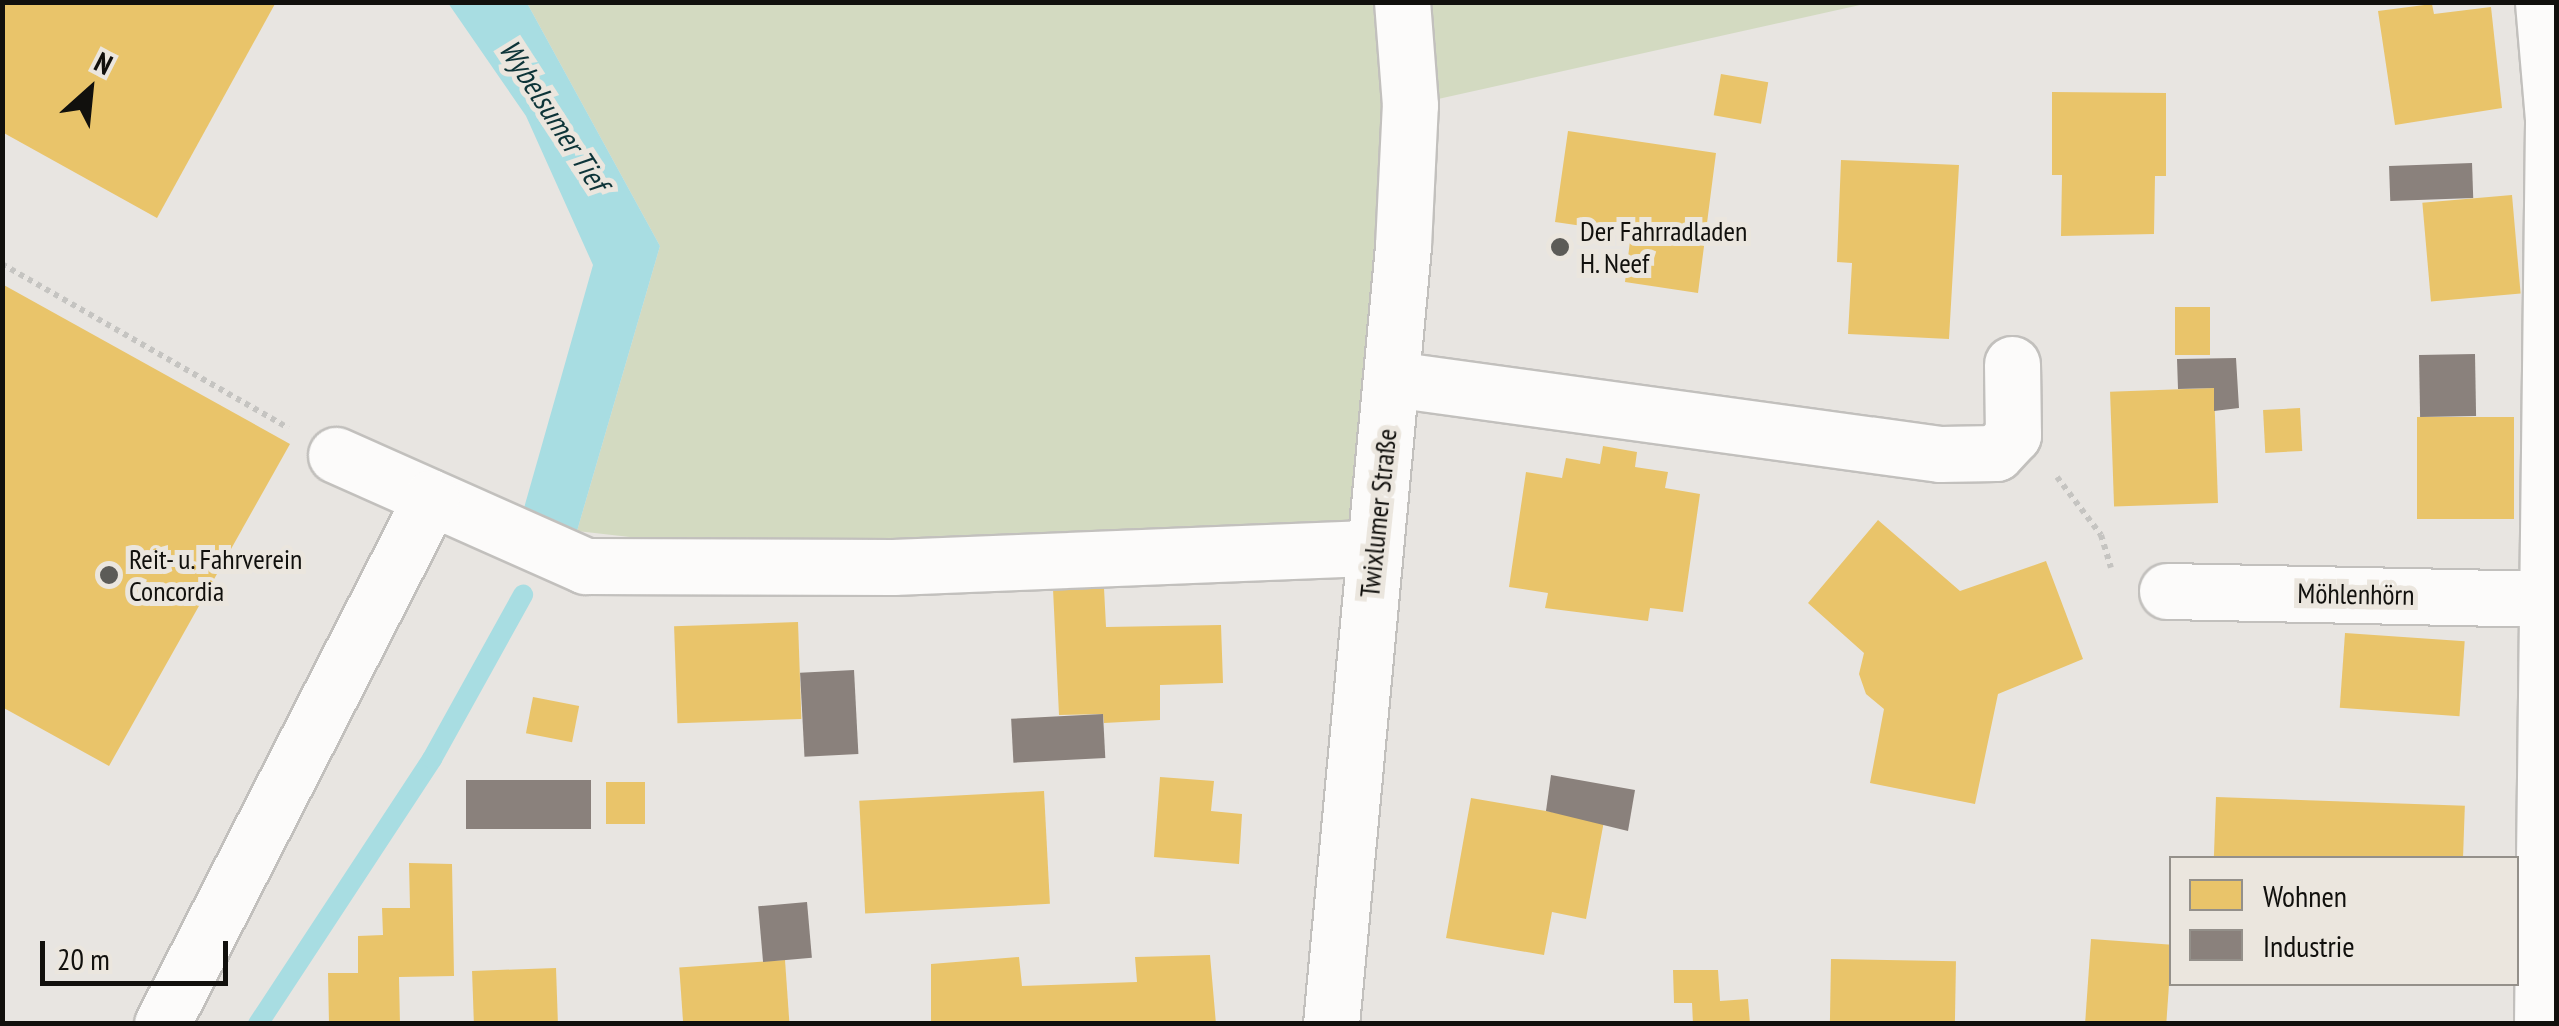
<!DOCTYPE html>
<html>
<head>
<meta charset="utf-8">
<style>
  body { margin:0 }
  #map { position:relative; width:2559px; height:1026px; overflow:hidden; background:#e8e5e1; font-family:"PT Sans Narrow",sans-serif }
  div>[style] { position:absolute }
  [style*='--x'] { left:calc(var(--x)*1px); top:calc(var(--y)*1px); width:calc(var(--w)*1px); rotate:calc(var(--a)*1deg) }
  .green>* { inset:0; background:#d3dac1 }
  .water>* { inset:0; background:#a8dde2 }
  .homes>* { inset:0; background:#e9c46a; transform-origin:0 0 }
  .industry>* { inset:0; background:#8a817c; transform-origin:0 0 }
  .stream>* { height:20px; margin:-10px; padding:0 10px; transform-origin:10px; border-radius:10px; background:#a8dde2 }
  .path>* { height:6px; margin-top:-3px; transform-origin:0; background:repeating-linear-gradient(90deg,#c5c4c1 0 5px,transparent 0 10px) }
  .roads { filter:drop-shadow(2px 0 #c2c0bd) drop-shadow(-2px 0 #c2c0bd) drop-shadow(0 2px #c2c0bd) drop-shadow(0 -2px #c2c0bd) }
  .minor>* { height:55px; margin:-27.5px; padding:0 27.5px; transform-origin:27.5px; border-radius:27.5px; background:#fcfbfa }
  .dots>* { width:28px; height:28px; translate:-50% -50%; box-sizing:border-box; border:5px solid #ebe6de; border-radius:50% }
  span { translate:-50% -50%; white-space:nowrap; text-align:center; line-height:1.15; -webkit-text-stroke:10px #ebe6de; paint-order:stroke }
  .poi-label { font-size:28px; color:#11100d }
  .left { translate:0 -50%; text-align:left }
  .street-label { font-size:28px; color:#11100d }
  .water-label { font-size:30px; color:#0d3438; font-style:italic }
  .frame { position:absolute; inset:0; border:5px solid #11100d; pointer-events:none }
  .legend { position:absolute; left:2169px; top:856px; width:350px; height:130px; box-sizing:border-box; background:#ebe6de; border:2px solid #94908a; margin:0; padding:12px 18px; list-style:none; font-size:30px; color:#11100d }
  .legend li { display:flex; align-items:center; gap:20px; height:50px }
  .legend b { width:50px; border:2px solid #94908a }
  .north { position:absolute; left:40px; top:40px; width:100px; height:100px; -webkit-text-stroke:8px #ebe6de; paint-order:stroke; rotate:27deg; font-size:28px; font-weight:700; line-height:40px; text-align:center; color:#11100d }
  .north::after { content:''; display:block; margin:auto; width:35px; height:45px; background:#11100d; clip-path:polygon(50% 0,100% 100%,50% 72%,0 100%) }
  .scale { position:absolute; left:40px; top:941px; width:188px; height:45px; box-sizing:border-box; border:5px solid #11100d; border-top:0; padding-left:12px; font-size:30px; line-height:35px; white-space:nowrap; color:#11100d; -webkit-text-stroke:8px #ebe6de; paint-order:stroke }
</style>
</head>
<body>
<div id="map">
  <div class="green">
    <i style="clip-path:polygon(527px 3px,1869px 3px,1411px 105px,1374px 548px,893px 567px,577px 531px,660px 246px)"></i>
  </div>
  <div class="water">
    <i style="clip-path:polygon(448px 3px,527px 3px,660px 246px,577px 531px,524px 508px,593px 265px,526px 116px)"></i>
  </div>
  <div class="homes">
    <i style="clip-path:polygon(2px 2px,276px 2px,157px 218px,2px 132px)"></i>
    <i style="clip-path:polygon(2432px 4px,2434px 14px,2491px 7px,2502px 108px,2395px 125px,2378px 11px)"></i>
    <i style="left:1721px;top:74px;width:48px;height:42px;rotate:10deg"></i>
    <i style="clip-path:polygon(2052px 92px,2166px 93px,2166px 176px,2155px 176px,2154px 234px,2061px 236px,2062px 175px,2052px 175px)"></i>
    <i style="clip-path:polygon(1568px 131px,1716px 153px,1698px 293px,1625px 282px,1631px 233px,1555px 222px)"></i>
    <i style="clip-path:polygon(1841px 160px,1959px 165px,1949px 339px,1848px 334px,1852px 263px,1837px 262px)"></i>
    <i style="left:2512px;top:195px;width:99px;height:90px;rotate:85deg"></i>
    <i style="clip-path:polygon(2px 284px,290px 444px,109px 766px,2px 707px)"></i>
    <i style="left:2175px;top:307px;width:35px;height:48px"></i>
    <i style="left:2214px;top:388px;width:115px;height:104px;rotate:88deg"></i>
    <i style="left:2300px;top:408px;width:43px;height:37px;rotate:87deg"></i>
    <i style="left:2417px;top:417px;width:97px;height:102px"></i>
    <i style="clip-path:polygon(1603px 446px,1637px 452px,1635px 467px,1668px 472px,1665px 488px,1700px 494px,1683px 612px,1650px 608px,1648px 621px,1545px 608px,1548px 593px,1509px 587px,1526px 472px,1562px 478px,1566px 458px,1600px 464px)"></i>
    <i style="clip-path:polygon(1878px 520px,1960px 591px,2046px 561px,2083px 659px,1998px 694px,1975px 804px,1870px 783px,1884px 709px,1866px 694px,1859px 674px,1864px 653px,1808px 603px)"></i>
    <i style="clip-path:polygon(1104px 588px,1106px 627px,1221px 625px,1223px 683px,1160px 685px,1160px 720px,1104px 723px,1103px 714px,1059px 715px,1053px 589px)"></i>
    <i style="left:798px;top:622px;width:97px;height:124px;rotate:88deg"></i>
    <i style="left:2345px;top:633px;width:120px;height:75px;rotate:4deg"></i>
    <i style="left:533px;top:697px;width:47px;height:37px;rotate:11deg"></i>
    <i style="clip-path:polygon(1160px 777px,1214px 781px,1211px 811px,1242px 814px,1239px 864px,1154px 857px)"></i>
    <i style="left:606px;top:782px;width:39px;height:42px"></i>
    <i style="left:1044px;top:791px;width:113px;height:185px;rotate:87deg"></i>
    <i style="left:2216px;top:797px;width:249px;height:61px;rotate:2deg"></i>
    <i style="clip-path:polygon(1471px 798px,1604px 821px,1586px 919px,1552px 912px,1544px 955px,1446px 938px)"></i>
    <i style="clip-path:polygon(409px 863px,452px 864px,454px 976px,399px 977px,400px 1024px,329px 1024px,328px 973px,358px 973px,358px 936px,383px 935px,382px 908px,410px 908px)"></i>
    <i style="left:2091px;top:939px;width:81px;height:85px;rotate:4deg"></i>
    <i style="clip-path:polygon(1210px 955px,1216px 1024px,931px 1024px,931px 964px,1019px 957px,1022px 986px,1137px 982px,1135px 957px)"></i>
    <i style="left:1831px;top:959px;width:125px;height:65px;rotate:1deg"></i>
    <i style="left:785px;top:960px;width:64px;height:106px;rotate:86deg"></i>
    <i style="left:556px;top:968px;width:56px;height:84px;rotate:88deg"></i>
    <i style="clip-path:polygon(1673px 970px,1718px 970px,1720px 1001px,1748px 999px,1750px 1024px,1693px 1024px,1692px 1003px,1674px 1003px)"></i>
  </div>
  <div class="industry">
    <i style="left:2472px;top:163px;width:35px;height:83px;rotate:88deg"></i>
    <i style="left:2475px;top:354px;width:62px;height:56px;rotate:89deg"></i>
    <i style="clip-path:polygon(2236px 358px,2239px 408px,2214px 411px,2214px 388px,2178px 389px,2177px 359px)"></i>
    <i style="left:854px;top:670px;width:84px;height:54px;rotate:87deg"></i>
    <i style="left:1103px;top:714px;width:44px;height:92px;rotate:87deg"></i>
    <i style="clip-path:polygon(1551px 775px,1635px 790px,1628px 831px,1546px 811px)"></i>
    <i style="left:591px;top:780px;width:49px;height:125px;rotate:90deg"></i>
    <i style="left:807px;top:902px;width:56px;height:49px;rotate:85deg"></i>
  </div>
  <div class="stream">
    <i style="--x:258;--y:1024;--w:317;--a:-56.7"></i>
    <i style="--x:432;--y:759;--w:188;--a:-61"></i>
  </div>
  <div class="path">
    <i style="--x:2;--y:264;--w:330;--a:29.8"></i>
    <i style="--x:2057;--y:477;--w:73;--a:52.8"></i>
    <i style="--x:2101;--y:535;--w:34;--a:73"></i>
  </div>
  <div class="roads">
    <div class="minor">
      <i style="--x:1393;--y:379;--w:552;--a:7.81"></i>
      <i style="--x:1940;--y:454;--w:56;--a:-1"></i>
      <i style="--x:1996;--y:453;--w:25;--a:-47"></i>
      <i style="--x:2013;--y:435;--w:71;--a:-90.8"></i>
      <i style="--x:336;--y:455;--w:273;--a:24"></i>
      <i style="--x:585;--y:566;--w:308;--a:0.2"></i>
      <i style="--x:893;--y:567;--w:481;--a:-2.3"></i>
      <i style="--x:2167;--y:591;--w:379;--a:1.2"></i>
      <i style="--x:162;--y:1024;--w:591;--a:-62.91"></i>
      <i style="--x:1331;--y:1024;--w:781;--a:-84.71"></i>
      <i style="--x:1403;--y:246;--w:141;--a:-87.2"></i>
      <i style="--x:1410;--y:105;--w:103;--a:-94.4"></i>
      <i style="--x:2542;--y:1024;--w:905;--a:-89.3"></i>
      <i style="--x:2553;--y:119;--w:117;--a:-94.9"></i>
    </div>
  </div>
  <div class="dots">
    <i style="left:1560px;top:247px;background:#5c5b57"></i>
    <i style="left:109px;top:575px;background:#5c5b57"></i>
  </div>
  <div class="poi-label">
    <span class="left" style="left:1580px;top:247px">Der Fahrradladen<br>H. Neef</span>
    <span class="left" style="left:129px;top:575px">Reit- u. Fahrverein<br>Concordia</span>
  </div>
  <div class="street-label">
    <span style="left:1378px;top:513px;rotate:-84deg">Twixlumer Straße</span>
    <span style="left:2356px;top:594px;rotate:1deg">Möhlenhörn</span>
  </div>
  <div class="water-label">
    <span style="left:554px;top:115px;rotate:57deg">Wybelsumer Tief</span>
  </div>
  <div class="frame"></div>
  <ul class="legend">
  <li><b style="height:28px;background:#e9c46a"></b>Wohnen</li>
  <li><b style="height:28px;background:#8a817c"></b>Industrie</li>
  </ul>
  <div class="north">N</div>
  <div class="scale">20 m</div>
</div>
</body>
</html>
